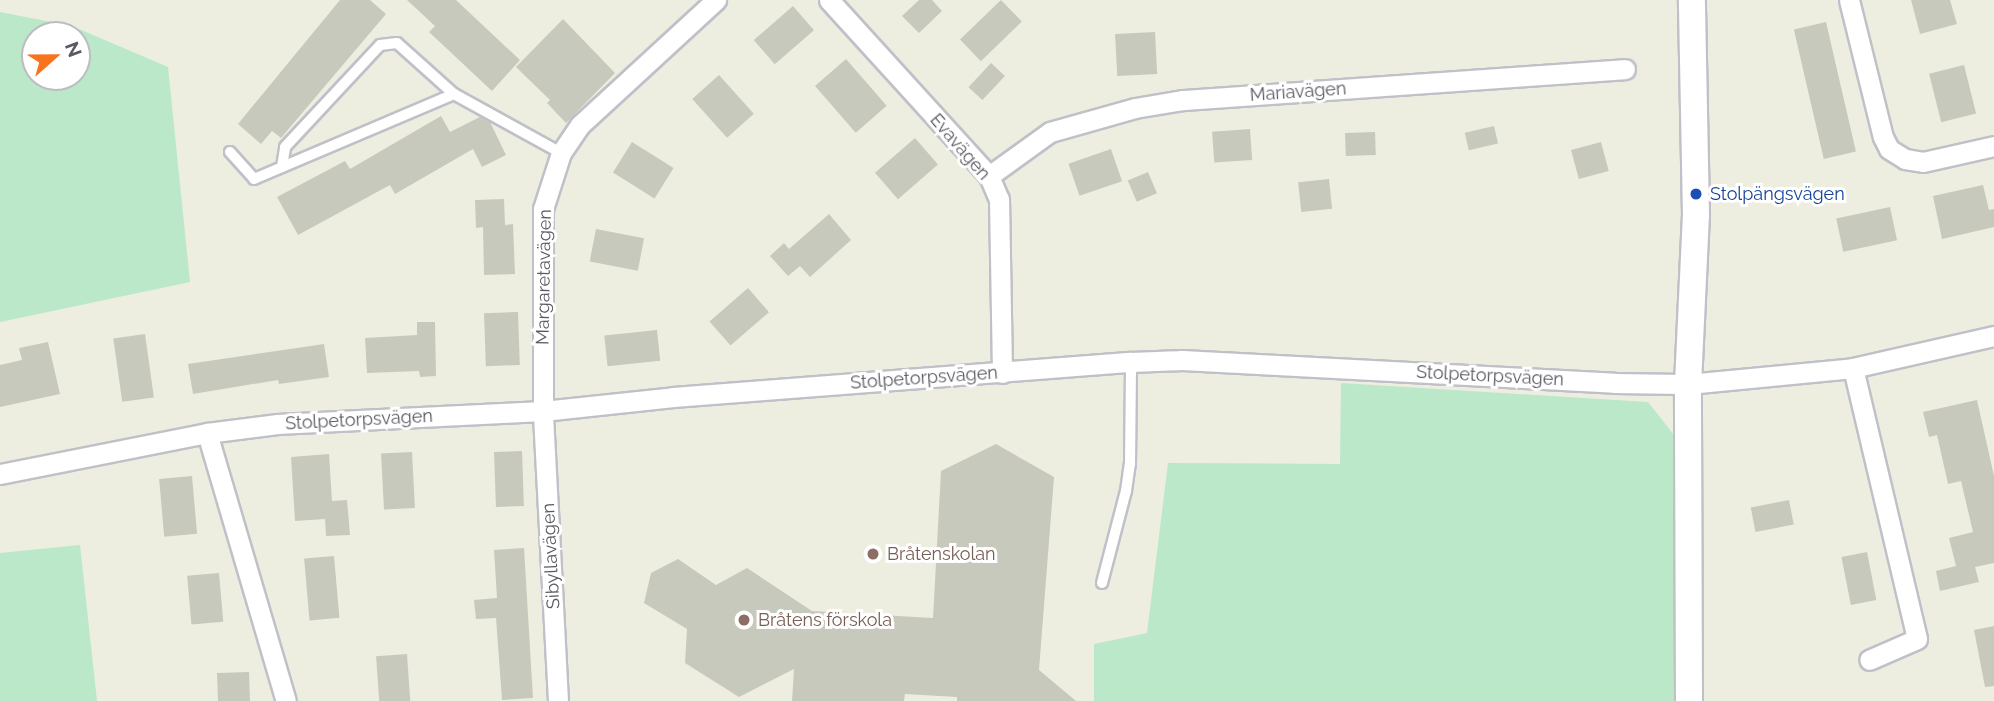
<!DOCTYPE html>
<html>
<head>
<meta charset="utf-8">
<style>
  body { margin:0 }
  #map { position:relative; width:1994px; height:701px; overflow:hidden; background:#edeee0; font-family:Raleway,sans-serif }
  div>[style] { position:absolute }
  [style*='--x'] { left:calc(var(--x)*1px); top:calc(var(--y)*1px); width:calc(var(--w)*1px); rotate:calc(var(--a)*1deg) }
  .green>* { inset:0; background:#bae8c9 }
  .building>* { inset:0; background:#c8c9bd; transform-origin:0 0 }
  .roads { filter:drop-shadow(2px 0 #c0c0c9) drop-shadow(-2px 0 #c0c0c9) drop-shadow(0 2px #c0c0c9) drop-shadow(0 -2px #c0c0c9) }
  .service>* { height:10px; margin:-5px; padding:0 5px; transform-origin:5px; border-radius:5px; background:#fff }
  .minor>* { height:19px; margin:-9.5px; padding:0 9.5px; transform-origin:9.5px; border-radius:9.5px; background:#fff }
  .secondary>* { height:26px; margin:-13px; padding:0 13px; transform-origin:13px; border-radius:13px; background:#fff }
  .dots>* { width:19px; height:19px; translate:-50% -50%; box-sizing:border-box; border:4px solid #fff; border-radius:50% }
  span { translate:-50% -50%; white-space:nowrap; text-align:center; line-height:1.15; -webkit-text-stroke:6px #fff; paint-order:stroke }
  .street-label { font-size:18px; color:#595a63 }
  .transit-label { font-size:18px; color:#164399 }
  .left { translate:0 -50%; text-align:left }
  .education-label { font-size:18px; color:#785e54 }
  .north { position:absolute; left:21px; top:21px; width:70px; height:70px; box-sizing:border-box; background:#fff; border:2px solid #bdbdc1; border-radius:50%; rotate:69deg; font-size:19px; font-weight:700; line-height:28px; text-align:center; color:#595a63 }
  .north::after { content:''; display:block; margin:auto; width:24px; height:32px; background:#f8731c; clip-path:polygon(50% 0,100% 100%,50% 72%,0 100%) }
</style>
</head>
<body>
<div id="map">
  <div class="green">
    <i style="clip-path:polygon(evenodd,0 12px,72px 26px,168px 67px,190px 282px,0 322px,0 12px,35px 35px,77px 35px,77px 77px,35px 77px,35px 35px)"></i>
    <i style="clip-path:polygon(1341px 383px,1648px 402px,1674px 435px,1677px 534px,1676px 701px,1094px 701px,1094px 644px,1147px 633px,1168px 463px,1340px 464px)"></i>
    <i style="clip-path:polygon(80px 545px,97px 701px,0 701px,0 553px)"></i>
  </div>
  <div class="building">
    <i style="clip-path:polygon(340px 0,370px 0,386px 14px,281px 138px,272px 131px,261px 144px,238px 124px)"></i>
    <i style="clip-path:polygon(407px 0,456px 0,520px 60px,492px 91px,429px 32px,435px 26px)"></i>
    <i style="clip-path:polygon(919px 0,932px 0,942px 11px,919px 33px,902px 16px)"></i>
    <i style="left:1001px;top:0;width:30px;height:57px;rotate:46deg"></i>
    <i style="clip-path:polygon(1911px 0,1950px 0,1957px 24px,1920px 34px)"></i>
    <i style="left:793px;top:6px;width:32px;height:52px;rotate:49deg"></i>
    <i style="clip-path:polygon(563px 19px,615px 73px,566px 123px,547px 103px,550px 100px,516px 67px)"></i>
    <i style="left:1826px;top:22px;width:133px;height:33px;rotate:77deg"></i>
    <i style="left:1155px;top:32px;width:42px;height:40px;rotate:87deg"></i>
    <i style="left:846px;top:59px;width:62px;height:41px;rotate:49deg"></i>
    <i style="left:991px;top:63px;width:19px;height:33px;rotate:43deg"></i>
    <i style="left:1964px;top:65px;width:50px;height:36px;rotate:76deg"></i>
    <i style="left:719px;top:75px;width:52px;height:36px;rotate:48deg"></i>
    <i style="clip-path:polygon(441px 116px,450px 132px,480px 117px,490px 122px,506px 155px,482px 167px,473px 149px,395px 194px,390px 185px,298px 235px,277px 197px,345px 161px,350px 169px)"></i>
    <i style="left:1494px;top:126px;width:18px;height:30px;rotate:77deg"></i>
    <i style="left:1250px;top:129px;width:31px;height:38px;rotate:86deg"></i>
    <i style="left:1375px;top:132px;width:23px;height:30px;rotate:88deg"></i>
    <i style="left:915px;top:138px;width:35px;height:53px;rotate:49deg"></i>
    <i style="left:632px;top:142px;width:49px;height:36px;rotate:32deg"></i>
    <i style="left:1601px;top:142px;width:30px;height:31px;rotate:75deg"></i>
    <i style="left:1111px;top:149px;width:34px;height:45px;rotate:71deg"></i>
    <i style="left:1148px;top:172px;width:23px;height:22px;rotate:67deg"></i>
    <i style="left:1329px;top:179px;width:30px;height:31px;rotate:84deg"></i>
    <i style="clip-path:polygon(1983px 185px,1989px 210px,1994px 209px,1994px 227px,1942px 239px,1933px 196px)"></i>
    <i style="clip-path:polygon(504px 199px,505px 225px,513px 224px,515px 274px,484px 275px,483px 227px,476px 228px,475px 200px)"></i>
    <i style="left:1890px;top:207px;width:34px;height:55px;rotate:78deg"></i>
    <i style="clip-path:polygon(829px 214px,851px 240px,810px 277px,800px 266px,788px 276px,770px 256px,784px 243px,789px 249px)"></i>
    <i style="left:596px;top:229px;width:49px;height:33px;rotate:11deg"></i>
    <i style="left:748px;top:288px;width:32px;height:51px;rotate:49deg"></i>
    <i style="left:518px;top:312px;width:53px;height:34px;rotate:88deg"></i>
    <i style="clip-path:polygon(417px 322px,435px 322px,436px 376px,420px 377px,419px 371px,367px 373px,365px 338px,417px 335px)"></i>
    <i style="left:657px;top:330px;width:31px;height:53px;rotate:84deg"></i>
    <i style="left:145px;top:334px;width:64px;height:32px;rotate:82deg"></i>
    <i style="clip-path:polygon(48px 342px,60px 394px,0 407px,0 365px,22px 360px,19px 348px)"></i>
    <i style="clip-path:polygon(324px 344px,329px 377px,279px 384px,278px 380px,193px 394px,188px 364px)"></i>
    <i style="clip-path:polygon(1977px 400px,1994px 476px,1994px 563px,1975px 567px,1979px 582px,1940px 591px,1936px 571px,1956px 566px,1949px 538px,1973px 532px,1961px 481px,1948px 484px,1937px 435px,1929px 437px,1923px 412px)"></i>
    <i style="clip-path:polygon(996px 444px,1054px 477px,1039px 670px,1076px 701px,957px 701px,957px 697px,905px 694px,904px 701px,792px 701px,794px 669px,739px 697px,685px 663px,687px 629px,644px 603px,651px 573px,678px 559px,716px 585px,747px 568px,812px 611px,933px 618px,941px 471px)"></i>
    <i style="left:522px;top:451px;width:55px;height:28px;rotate:88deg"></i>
    <i style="left:412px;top:452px;width:56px;height:31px;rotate:87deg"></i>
    <i style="clip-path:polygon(329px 454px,332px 501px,347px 500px,350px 535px,326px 536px,325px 519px,295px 521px,291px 457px)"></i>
    <i style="left:192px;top:476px;width:58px;height:33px;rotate:85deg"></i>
    <i style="left:1789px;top:500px;width:25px;height:39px;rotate:79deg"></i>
    <i style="clip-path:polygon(524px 548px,533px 698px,502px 700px,496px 618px,476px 619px,474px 600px,497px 598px,494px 550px)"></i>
    <i style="left:1867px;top:552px;width:49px;height:26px;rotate:79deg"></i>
    <i style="left:334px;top:556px;width:62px;height:30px;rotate:85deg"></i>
    <i style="left:219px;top:573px;width:49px;height:32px;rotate:85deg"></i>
    <i style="clip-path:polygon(1994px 626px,1994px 686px,1985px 687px,1974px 630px)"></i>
    <i style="left:407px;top:654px;width:47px;height:31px;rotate:86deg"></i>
    <i style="left:249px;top:672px;width:29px;height:32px;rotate:88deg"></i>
  </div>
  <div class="roads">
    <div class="service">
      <i style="--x:230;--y:152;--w:36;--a:48"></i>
      <i style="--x:254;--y:179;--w:217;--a:-23"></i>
      <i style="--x:454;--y:94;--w:122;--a:28.9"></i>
      <i style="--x:282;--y:167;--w:20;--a:-81"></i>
      <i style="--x:285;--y:147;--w:139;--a:-47"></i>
      <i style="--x:380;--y:45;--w:17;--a:-7"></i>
      <i style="--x:397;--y:43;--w:76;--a:41.8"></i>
      <i style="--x:1102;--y:583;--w:95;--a:-75.4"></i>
      <i style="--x:1126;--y:491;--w:27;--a:-82"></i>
      <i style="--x:1130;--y:464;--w:102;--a:-89.4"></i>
    </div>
    <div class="minor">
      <i style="--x:829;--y:0;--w:238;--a:47.7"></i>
      <i style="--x:989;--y:176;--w:25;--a:67"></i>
      <i style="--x:999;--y:199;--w:174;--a:89"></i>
      <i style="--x:1849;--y:0;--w:141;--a:76.1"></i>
      <i style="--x:1883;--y:137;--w:13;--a:63"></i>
      <i style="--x:1889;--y:149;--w:19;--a:32"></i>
      <i style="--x:1905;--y:159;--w:18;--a:9"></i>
      <i style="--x:1923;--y:162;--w:73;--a:-12.7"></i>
      <i style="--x:989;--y:176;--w:75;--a:-35.8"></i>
      <i style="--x:1050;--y:132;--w:88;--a:-15.8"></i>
      <i style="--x:1135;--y:108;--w:49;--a:-9.5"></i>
      <i style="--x:1183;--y:100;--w:443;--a:-4"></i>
      <i style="--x:1853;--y:368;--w:278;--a:76.7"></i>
      <i style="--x:1917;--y:639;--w:52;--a:156.4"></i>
      <i style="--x:207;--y:433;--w:279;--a:73.6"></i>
      <i style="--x:0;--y:474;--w:211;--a:-11.2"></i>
      <i style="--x:207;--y:433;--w:71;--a:-7.3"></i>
      <i style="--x:277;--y:424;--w:266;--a:-2.8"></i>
      <i style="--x:543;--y:411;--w:131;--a:-6.1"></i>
      <i style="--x:673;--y:397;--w:459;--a:-4.4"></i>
      <i style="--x:1131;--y:362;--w:51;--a:-2.2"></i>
      <i style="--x:1182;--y:360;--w:433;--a:3"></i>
      <i style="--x:1614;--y:383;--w:74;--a:0.8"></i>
      <i style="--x:1688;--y:384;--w:166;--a:-5.5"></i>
      <i style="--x:1853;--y:368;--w:145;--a:-12.8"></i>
      <i style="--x:558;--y:701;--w:290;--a:-93"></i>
      <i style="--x:543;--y:411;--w:202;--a:-90"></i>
      <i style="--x:543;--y:209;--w:59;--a:-72.2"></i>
      <i style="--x:561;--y:153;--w:34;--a:-56"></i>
      <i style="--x:580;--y:125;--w:185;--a:-42.6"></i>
    </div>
    <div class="secondary">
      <i style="--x:1689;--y:701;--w:317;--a:-90.2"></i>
      <i style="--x:1688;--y:384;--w:169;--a:-87.3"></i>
      <i style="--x:1696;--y:215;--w:215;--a:-91.1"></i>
    </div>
  </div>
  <div class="dots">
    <i style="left:1696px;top:194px;background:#1a4fb4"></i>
    <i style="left:873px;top:554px;background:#8d6e63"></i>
    <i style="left:744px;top:620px;background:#8d6e63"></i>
  </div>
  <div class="street-label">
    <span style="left:1298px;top:92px;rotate:-4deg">Mariavägen</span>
    <span style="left:960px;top:147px;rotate:49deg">Evavägen</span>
    <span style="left:544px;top:277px;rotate:-89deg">Margaretavägen</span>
    <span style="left:1490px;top:376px;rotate:3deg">Stolpetorpsvägen</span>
    <span style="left:924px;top:378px;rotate:-4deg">Stolpetorpsvägen</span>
    <span style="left:359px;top:420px;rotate:-3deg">Stolpetorpsvägen</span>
    <span style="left:551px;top:556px;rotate:-93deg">Sibyllavägen</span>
  </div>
  <div class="transit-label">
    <span class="left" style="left:1710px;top:194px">Stolpängsvägen</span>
  </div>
  <div class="education-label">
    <span class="left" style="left:887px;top:554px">Bråtenskolan</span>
    <span class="left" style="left:758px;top:620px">Bråtens förskola</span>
  </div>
  <div class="north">N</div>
</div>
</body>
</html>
